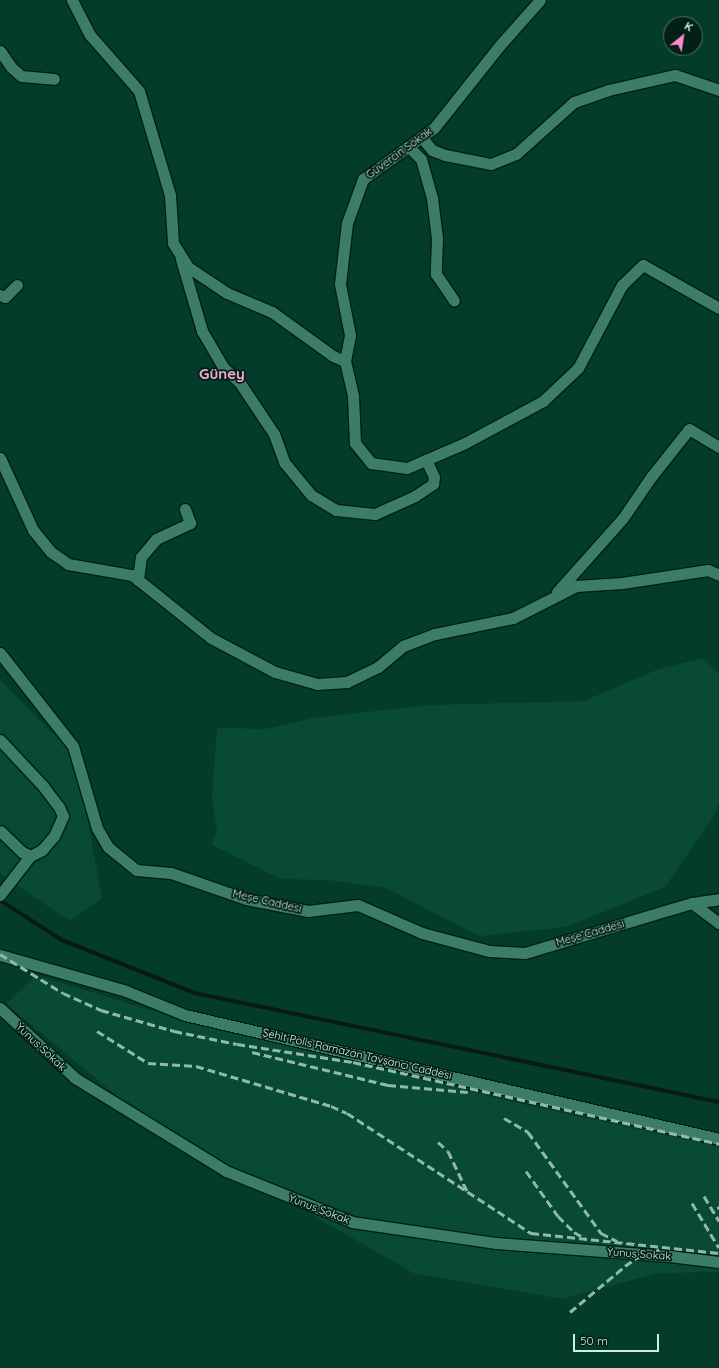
<!DOCTYPE html>
<html>
<head>
<meta charset="utf-8">
<style>
  body { margin:0 }
  #map { position:relative; width:719px; height:1368px; overflow:hidden; background:#043c2b; font-family:Quicksand,sans-serif }
  div>[style] { position:absolute }
  [style*='--x'] { left:calc(var(--x)*1px); top:calc(var(--y)*1px); width:calc(var(--w)*1px); rotate:calc(var(--a)*1deg) }
  .built>* { inset:0; background:#084a36 }
  .stream>* { height:3.5px; margin:-1.75px; padding:0 1.75px; transform-origin:1.75px; border-radius:1.75px; background:#071a13 }
  .roads { filter:drop-shadow(1px 0 #002015) drop-shadow(-1px 0 #002015) drop-shadow(0 1px #002015) drop-shadow(0 -1px #002015) }
  .minor>* { height:11px; margin:-5.5px; padding:0 5.5px; transform-origin:5.5px; border-radius:5.5px; background:#3c7d65 }
  .rail>* { height:3px; margin-top:-1.5px; transform-origin:0; background:repeating-linear-gradient(90deg,#91b9aa 0 8px,transparent 0 12px) }
  span { translate:-50% -50%; white-space:nowrap; text-align:center; line-height:1.15; -webkit-text-stroke:3.5px #041f16; paint-order:stroke }
  .street-label { font-size:11px; color:#cff0e1 }
  .district-label { font-size:15px; color:#f2a7ce; font-weight:700 }
  .north { position:absolute; left:663px; top:16px; width:40px; height:40px; box-sizing:border-box; background:#041f16; border:1px solid #557367; border-radius:50%; rotate:30deg; font-size:11px; font-weight:700; line-height:16px; text-align:center; color:#cff0e1 }
  .north::after { content:''; display:block; margin:auto; width:14px; height:18px; background:#f98fca; clip-path:polygon(50% 0,100% 100%,50% 72%,0 100%) }
  .scale { position:absolute; left:573px; top:1334px; width:86px; height:18px; box-sizing:border-box; border:2px solid #cff0e1; border-top:0; padding-left:5px; font-size:12px; line-height:14px; white-space:nowrap; color:#cff0e1; -webkit-text-stroke:3px #041f16; paint-order:stroke }
</style>
</head>
<body>
<div id="map">
  <div class="built">
    <i style="clip-path:polygon(703px 658px,719px 674px,719px 803px,713px 817px,665px 887px,566px 927px,479px 936px,386px 888px,328px 880px,281px 879px,212px 845px,217px 831px,212px 798px,217px 728px,266px 729px,313px 718px,429px 705px,584px 701px,659px 669px)"></i>
    <i style="clip-path:polygon(0 680px,76px 757px,102px 898px,70px 921px,0 874px)"></i>
    <i style="clip-path:polygon(36px 975px,160px 1013px,517px 1103px,719px 1147px,719px 1272px,658px 1273px,562px 1299px,413px 1273px,269px 1190px,117px 1096px,6px 1004px)"></i>
  </div>
  <div class="stream">
    <i style="--x:0;--y:900;--w:74;--a:32.8"></i>
    <i style="--x:62;--y:940;--w:143;--a:21.7"></i>
    <i style="--x:195;--y:993;--w:535;--a:11.75"></i>
  </div>
  <div class="roads">
    <div class="minor">
      <i style="--x:72;--y:0;--w:39;--a:63"></i>
      <i style="--x:90;--y:35;--w:74;--a:48.8"></i>
      <i style="--x:139;--y:91;--w:109;--a:73.4"></i>
      <i style="--x:170;--y:195;--w:48;--a:86.4"></i>
      <i style="--x:173;--y:243;--w:28;--a:58"></i>
      <i style="--x:188;--y:267;--w:47;--a:33.7"></i>
      <i style="--x:227;--y:293;--w:49;--a:22.9"></i>
      <i style="--x:272;--y:312;--w:75;--a:35.8"></i>
      <i style="--x:333;--y:356;--w:13;--a:23"></i>
      <i style="--x:345;--y:361;--w:26;--a:-79"></i>
      <i style="--x:350;--y:335;--w:52;--a:-101.1"></i>
      <i style="--x:340;--y:284;--w:61;--a:-83.5"></i>
      <i style="--x:347;--y:223;--w:47;--a:-70"></i>
      <i style="--x:363;--y:179;--w:87;--a:-35.7"></i>
      <i style="--x:434;--y:128;--w:106;--a:-51.5"></i>
      <i style="--x:500;--y:45;--w:60;--a:-48.4"></i>
      <i style="--x:0;--y:51;--w:19;--a:55"></i>
      <i style="--x:11;--y:67;--w:13;--a:42"></i>
      <i style="--x:21;--y:76;--w:33;--a:5"></i>
      <i style="--x:422;--y:138;--w:16;--a:50"></i>
      <i style="--x:432;--y:150;--w:14;--a:21"></i>
      <i style="--x:445;--y:155;--w:47;--a:11.1"></i>
      <i style="--x:491;--y:164;--w:27;--a:-22"></i>
      <i style="--x:516;--y:154;--w:78;--a:-41.9"></i>
      <i style="--x:574;--y:102;--w:36;--a:-19"></i>
      <i style="--x:608;--y:90;--w:69;--a:-12.6"></i>
      <i style="--x:675;--y:75;--w:46;--a:18.8"></i>
      <i style="--x:409;--y:147;--w:17;--a:45"></i>
      <i style="--x:421;--y:159;--w:41;--a:74.2"></i>
      <i style="--x:432;--y:198;--w:40;--a:82.9"></i>
      <i style="--x:437;--y:238;--w:36;--a:92"></i>
      <i style="--x:436;--y:274;--w:32;--a:56"></i>
      <i style="--x:181;--y:259;--w:75;--a:73.7"></i>
      <i style="--x:202;--y:331;--w:42;--a:59.7"></i>
      <i style="--x:223;--y:367;--w:23;--a:43"></i>
      <i style="--x:240;--y:383;--w:61;--a:56.3"></i>
      <i style="--x:274;--y:434;--w:30;--a:70"></i>
      <i style="--x:284;--y:462;--w:43;--a:50.7"></i>
      <i style="--x:311;--y:495;--w:29;--a:31"></i>
      <i style="--x:336;--y:510;--w:39;--a:6"></i>
      <i style="--x:375;--y:514;--w:44;--a:-24.2"></i>
      <i style="--x:415;--y:496;--w:22;--a:-34"></i>
      <i style="--x:433;--y:484;--w:7;--a:-82"></i>
      <i style="--x:434;--y:477;--w:19;--a:-115"></i>
      <i style="--x:0;--y:295;--w:5;--a:22"></i>
      <i style="--x:5;--y:297;--w:17;--a:-45"></i>
      <i style="--x:345;--y:361;--w:36;--a:77"></i>
      <i style="--x:353;--y:396;--w:47;--a:87.6"></i>
      <i style="--x:355;--y:443;--w:26;--a:51"></i>
      <i style="--x:371;--y:463;--w:36;--a:8"></i>
      <i style="--x:407;--y:468;--w:63;--a:-23.3"></i>
      <i style="--x:465;--y:443;--w:89;--a:-28.3"></i>
      <i style="--x:543;--y:401;--w:48;--a:-43.3"></i>
      <i style="--x:578;--y:368;--w:94;--a:-62.1"></i>
      <i style="--x:622;--y:285;--w:29;--a:-44"></i>
      <i style="--x:643;--y:265;--w:87;--a:29.5"></i>
      <i style="--x:0;--y:458;--w:79;--a:65.4"></i>
      <i style="--x:33;--y:530;--w:28;--a:51"></i>
      <i style="--x:51;--y:552;--w:21;--a:35"></i>
      <i style="--x:68;--y:564;--w:65;--a:9.8"></i>
      <i style="--x:132;--y:575;--w:101;--a:38.6"></i>
      <i style="--x:211;--y:638;--w:72;--a:28"></i>
      <i style="--x:275;--y:672;--w:44;--a:15.9"></i>
      <i style="--x:317;--y:684;--w:30;--a:-4"></i>
      <i style="--x:347;--y:682;--w:34;--a:-26"></i>
      <i style="--x:378;--y:667;--w:33;--a:-40"></i>
      <i style="--x:403;--y:646;--w:34;--a:-21"></i>
      <i style="--x:435;--y:634;--w:80;--a:-11.6"></i>
      <i style="--x:513;--y:618;--w:71;--a:-26.9"></i>
      <i style="--x:576;--y:586;--w:46;--a:-3.7"></i>
      <i style="--x:622;--y:583;--w:87;--a:-8.6"></i>
      <i style="--x:708;--y:570;--w:12;--a:24"></i>
      <i style="--x:138;--y:580;--w:23;--a:-83"></i>
      <i style="--x:141;--y:557;--w:23;--a:-50"></i>
      <i style="--x:156;--y:539;--w:38;--a:-25"></i>
      <i style="--x:190;--y:523;--w:15;--a:-110"></i>
      <i style="--x:557;--y:592;--w:99;--a:-48.3"></i>
      <i style="--x:623;--y:518;--w:50;--a:-55.7"></i>
      <i style="--x:651;--y:477;--w:61;--a:-51.6"></i>
      <i style="--x:689;--y:429;--w:35;--a:31"></i>
      <i style="--x:0;--y:653;--w:118;--a:51.9"></i>
      <i style="--x:73;--y:746;--w:85;--a:73.7"></i>
      <i style="--x:97;--y:828;--w:22;--a:60"></i>
      <i style="--x:108;--y:847;--w:36;--a:39"></i>
      <i style="--x:136;--y:870;--w:35;--a:5"></i>
      <i style="--x:171;--y:873;--w:79;--a:19.1"></i>
      <i style="--x:246;--y:899;--w:63;--a:11"></i>
      <i style="--x:308;--y:911;--w:50;--a:-6.8"></i>
      <i style="--x:358;--y:905;--w:70;--a:23.6"></i>
      <i style="--x:422;--y:933;--w:69;--a:15"></i>
      <i style="--x:489;--y:951;--w:36;--a:3"></i>
      <i style="--x:525;--y:953;--w:174;--a:-16.7"></i>
      <i style="--x:692;--y:903;--w:27;--a:-8"></i>
      <i style="--x:0;--y:740;--w:63;--a:46.9"></i>
      <i style="--x:43;--y:786;--w:26;--a:53"></i>
      <i style="--x:59;--y:807;--w:10;--a:66"></i>
      <i style="--x:63;--y:816;--w:22;--a:114"></i>
      <i style="--x:54;--y:836;--w:18;--a:131"></i>
      <i style="--x:42;--y:850;--w:13;--a:153"></i>
      <i style="--x:30;--y:856;--w:9;--a:-153"></i>
      <i style="--x:22;--y:852;--w:30;--a:-136"></i>
      <i style="--x:0;--y:895;--w:49;--a:-52.4"></i>
      <i style="--x:692;--y:903;--w:34;--a:37"></i>
      <i style="--x:0;--y:955;--w:131;--a:15.9"></i>
      <i style="--x:126;--y:991;--w:64;--a:22.1"></i>
      <i style="--x:185;--y:1015;--w:548;--a:13.07"></i>
      <i style="--x:0;--y:1008;--w:103;--a:43"></i>
      <i style="--x:75;--y:1078;--w:177;--a:31.6"></i>
      <i style="--x:226;--y:1171;--w:136;--a:22"></i>
      <i style="--x:352;--y:1222;--w:146;--a:8.3"></i>
      <i style="--x:496;--y:1243;--w:173;--a:4.3"></i>
      <i style="--x:669;--y:1256;--w:50;--a:6.8"></i>
    </div>
  </div>
  <div class="rail">
    <i style="--x:0;--y:954;--w:74;--a:31.8"></i>
    <i style="--x:63;--y:993;--w:42;--a:24.1"></i>
    <i style="--x:101;--y:1010;--w:76;--a:16"></i>
    <i style="--x:174;--y:1031;--w:64;--a:11.7"></i>
    <i style="--x:237;--y:1044;--w:117;--a:8.8"></i>
    <i style="--x:353;--y:1062;--w:375;--a:12.6"></i>
    <i style="--x:97;--y:1031;--w:60;--a:32.1"></i>
    <i style="--x:148;--y:1063;--w:48;--a:3.6"></i>
    <i style="--x:196;--y:1066;--w:141;--a:16.5"></i>
    <i style="--x:331;--y:1106;--w:17;--a:24"></i>
    <i style="--x:347;--y:1113;--w:220;--a:33.1"></i>
    <i style="--x:531;--y:1233;--w:189;--a:6.1"></i>
    <i style="--x:252;--y:1052;--w:140;--a:13.6"></i>
    <i style="--x:388;--y:1085;--w:80;--a:5"></i>
    <i style="--x:504;--y:1118;--w:28;--a:30"></i>
    <i style="--x:528;--y:1132;--w:125;--a:54.1"></i>
    <i style="--x:601;--y:1233;--w:18;--a:27"></i>
    <i style="--x:438;--y:1142;--w:13;--a:42"></i>
    <i style="--x:448;--y:1151;--w:44;--a:64.6"></i>
    <i style="--x:526;--y:1171;--w:55;--a:54.6"></i>
    <i style="--x:558;--y:1216;--w:23;--a:45"></i>
    <i style="--x:574;--y:1232;--w:14;--a:30"></i>
    <i style="--x:704;--y:1196;--w:29;--a:59"></i>
    <i style="--x:692;--y:1203;--w:52;--a:59"></i>
    <i style="--x:718;--y:1206;--w:3;--a:72"></i>
    <i style="--x:570;--y:1312;--w:72;--a:-39.9"></i>
    <i style="--x:625;--y:1266;--w:19;--a:-35"></i>
    <i style="--x:641;--y:1255;--w:19;--a:-16"></i>
  </div>
  <div class="street-label">
    <span style="left:399px;top:153px;rotate:-36deg">Güvercin Sokak</span>
    <span style="left:267px;top:901px;rotate:13deg">Meşe Caddesi</span>
    <span style="left:590px;top:933px;rotate:-16deg">Meşe Caddesi</span>
    <span style="left:41px;top:1047px;rotate:43deg">Yunus Sokak</span>
    <span style="left:357px;top:1054px;rotate:13deg">Şehit Polis Ramazan Tavşancı Caddesi</span>
    <span style="left:319px;top:1209px;rotate:21deg">Yunus Sokak</span>
    <span style="left:639px;top:1254px;rotate:4deg">Yunus Sokak</span>
  </div>
  <div class="district-label">
    <span style="left:222px;top:374px">Güney</span>
  </div>
  <div class="north">K</div>
  <div class="scale">50 m</div>
</div>
</body>
</html>
